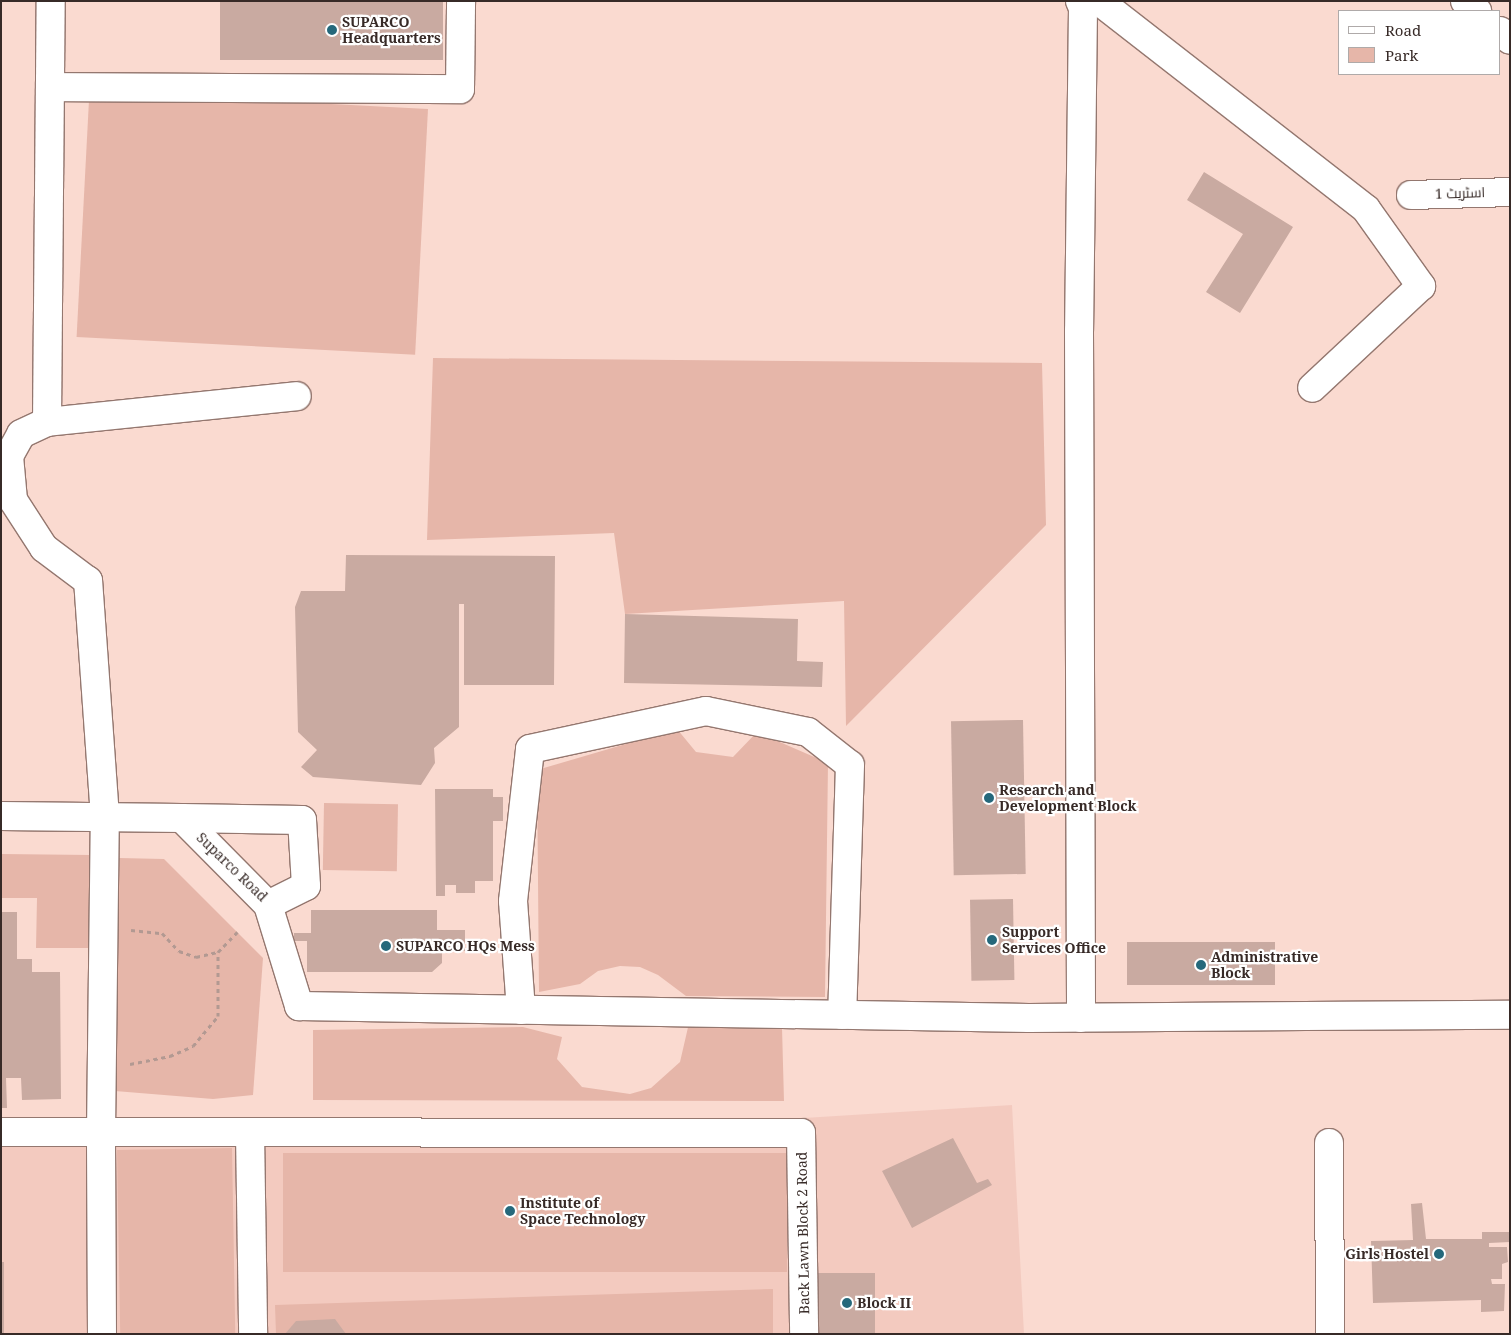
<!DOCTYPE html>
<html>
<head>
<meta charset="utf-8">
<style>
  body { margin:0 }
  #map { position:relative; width:1511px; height:1335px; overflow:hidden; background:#fadad0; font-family:"Noto Serif",Cairo,serif }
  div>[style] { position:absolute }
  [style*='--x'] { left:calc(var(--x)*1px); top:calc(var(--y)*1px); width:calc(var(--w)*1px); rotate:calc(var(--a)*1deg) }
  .built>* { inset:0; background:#f3cabf }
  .green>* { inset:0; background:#e6b6a9; transform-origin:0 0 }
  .building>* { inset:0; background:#c9aaa1; transform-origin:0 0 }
  .path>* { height:3px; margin-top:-1.5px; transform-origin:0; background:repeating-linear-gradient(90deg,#b29992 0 4px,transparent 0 8px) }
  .roads { filter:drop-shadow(1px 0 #94776f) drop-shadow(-1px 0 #94776f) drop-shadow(0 1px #94776f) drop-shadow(0 -1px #94776f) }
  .minor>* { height:28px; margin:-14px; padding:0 14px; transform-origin:14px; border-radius:14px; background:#fff }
  .dots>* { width:14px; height:14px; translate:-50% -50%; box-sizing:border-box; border:2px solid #fff; border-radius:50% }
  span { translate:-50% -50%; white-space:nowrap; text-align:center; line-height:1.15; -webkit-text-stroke:4.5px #fff; paint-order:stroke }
  .poi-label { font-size:14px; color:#372a27; font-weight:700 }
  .left { translate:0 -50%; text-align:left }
  .right { translate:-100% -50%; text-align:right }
  .street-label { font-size:14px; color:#372a27 }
  .frame { position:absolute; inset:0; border:2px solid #372a27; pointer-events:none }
  .legend { position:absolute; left:1338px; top:10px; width:162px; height:65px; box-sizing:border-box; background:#fff; border:1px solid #afaaa9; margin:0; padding:6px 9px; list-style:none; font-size:15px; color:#372a27 }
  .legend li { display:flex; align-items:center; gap:10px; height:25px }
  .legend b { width:25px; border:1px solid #afaaa9 }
</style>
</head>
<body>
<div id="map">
  <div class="built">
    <i style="clip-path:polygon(1012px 1105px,1024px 1334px,1px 1334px,1px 1141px,801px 1133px,788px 1119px)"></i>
  </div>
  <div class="green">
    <i style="left:428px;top:109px;width:246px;height:339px;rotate:93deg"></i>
    <i style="clip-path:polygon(433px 358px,1042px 363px,1046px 525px,846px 726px,844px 601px,625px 614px,614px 533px,427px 540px)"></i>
    <i style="clip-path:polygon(677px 729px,696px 752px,733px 757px,757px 732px,828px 763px,825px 997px,686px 996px,658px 975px,640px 967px,620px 966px,598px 971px,580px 984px,539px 992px,537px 770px)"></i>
    <i style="left:324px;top:803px;width:74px;height:67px;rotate:1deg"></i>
    <i style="clip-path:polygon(1px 854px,91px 855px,90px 948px,36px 948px,37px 898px,1px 898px)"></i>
    <i style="clip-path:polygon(119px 858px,164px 859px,263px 958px,253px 1095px,213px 1099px,115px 1091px)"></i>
    <i style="clip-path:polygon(689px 1023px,782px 1027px,784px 1101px,313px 1100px,313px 1030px,523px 1027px,562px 1037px,557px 1059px,582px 1087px,630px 1094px,651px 1088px,680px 1062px)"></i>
    <i style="left:232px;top:1148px;width:186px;height:115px;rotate:89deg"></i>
    <i style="left:787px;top:1153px;width:119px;height:504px;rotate:90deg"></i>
    <i style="clip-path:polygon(773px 1289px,773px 1334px,276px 1334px,275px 1305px)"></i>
  </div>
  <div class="building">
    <i style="left:220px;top:1px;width:223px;height:59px"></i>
    <i style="clip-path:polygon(1204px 172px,1293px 227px,1240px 313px,1206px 292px,1243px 234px,1187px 200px)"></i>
    <i style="clip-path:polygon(346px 555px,555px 556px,554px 685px,464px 685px,464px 604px,459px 604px,459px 727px,434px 748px,435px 763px,421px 785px,313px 777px,301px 767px,317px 750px,298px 732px,295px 607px,301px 591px,345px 591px)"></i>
    <i style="clip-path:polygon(625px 614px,798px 619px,797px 661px,823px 662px,822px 687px,624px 683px)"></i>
    <i style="left:1023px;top:720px;width:154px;height:72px;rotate:89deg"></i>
    <i style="clip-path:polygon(435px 789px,493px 789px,493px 797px,503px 797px,503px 821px,493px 821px,493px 881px,475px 881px,475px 893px,456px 893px,456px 885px,445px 885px,445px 896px,436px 896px)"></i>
    <i style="left:1013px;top:899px;width:81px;height:43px;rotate:89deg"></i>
    <i style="clip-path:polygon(311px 910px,437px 910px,437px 930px,465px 930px,465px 951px,442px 950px,442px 963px,432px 972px,307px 972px,307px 941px,294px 941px,294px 933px,311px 933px)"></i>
    <i style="clip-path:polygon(1px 912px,17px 912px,17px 959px,32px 959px,32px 972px,60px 972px,61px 1099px,22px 1100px,21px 1078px,6px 1078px,7px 1108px,1px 1108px)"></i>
    <i style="left:1275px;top:942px;width:43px;height:148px;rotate:90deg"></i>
    <i style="clip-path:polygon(953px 1138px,977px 1183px,988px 1179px,992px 1185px,912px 1228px,882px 1171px)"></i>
    <i style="clip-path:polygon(1422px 1203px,1426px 1239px,1482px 1239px,1482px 1232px,1509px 1232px,1510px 1242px,1489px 1243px,1489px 1247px,1507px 1247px,1508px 1262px,1502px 1264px,1502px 1279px,1491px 1279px,1492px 1284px,1505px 1284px,1504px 1311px,1481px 1312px,1481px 1300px,1373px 1303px,1371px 1241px,1413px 1240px,1411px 1204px)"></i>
    <i style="left:1px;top:1262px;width:3px;height:72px"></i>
    <i style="left:818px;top:1273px;width:57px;height:61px"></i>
    <i style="clip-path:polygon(335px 1319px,346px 1334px,285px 1334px,296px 1321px)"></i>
  </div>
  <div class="path">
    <i style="--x:131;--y:930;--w:31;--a:6"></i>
    <i style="--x:162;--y:933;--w:25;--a:47"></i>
    <i style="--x:179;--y:951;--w:18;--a:19"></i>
    <i style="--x:196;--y:957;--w:23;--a:-13"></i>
    <i style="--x:218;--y:952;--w:28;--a:-46"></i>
    <i style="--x:130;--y:1064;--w:41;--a:-11.3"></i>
    <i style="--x:170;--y:1056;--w:25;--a:-23"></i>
    <i style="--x:193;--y:1046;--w:39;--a:-50"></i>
    <i style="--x:218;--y:1016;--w:64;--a:-90"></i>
  </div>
  <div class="roads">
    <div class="minor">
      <i style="--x:1080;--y:1;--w:8;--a:67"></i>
      <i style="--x:1083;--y:8;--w:323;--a:90.7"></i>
      <i style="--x:1079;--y:331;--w:687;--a:89.83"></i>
      <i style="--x:1099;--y:1;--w:338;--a:37.9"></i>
      <i style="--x:1366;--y:209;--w:95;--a:54.5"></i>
      <i style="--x:1421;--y:286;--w:149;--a:136.9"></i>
      <i style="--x:1465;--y:1;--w:16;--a:40"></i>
      <i style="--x:1500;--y:31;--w:13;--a:42"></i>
      <i style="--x:50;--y:87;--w:410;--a:0.3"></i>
      <i style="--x:460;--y:89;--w:88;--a:-89.3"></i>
      <i style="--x:1411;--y:195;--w:99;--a:-1.7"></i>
      <i style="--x:47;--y:422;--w:421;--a:-89.5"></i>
      <i style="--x:1;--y:816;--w:181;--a:0.6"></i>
      <i style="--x:182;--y:818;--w:120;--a:1"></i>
      <i style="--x:302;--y:820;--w:66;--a:86.5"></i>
      <i style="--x:306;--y:886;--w:42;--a:153.4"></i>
      <i style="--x:268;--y:905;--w:122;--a:-134.7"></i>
      <i style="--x:268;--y:905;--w:106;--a:72.9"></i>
      <i style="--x:299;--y:1006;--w:730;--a:0.94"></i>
      <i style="--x:1029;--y:1018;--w:481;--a:-0.4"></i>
      <i style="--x:521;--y:1010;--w:109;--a:-94.2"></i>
      <i style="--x:513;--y:901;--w:153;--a:-83.6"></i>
      <i style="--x:530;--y:749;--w:180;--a:-12.2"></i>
      <i style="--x:706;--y:711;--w:104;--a:11.6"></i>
      <i style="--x:808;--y:732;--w:53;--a:38.2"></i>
      <i style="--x:850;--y:765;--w:250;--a:91.8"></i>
      <i style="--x:1;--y:1132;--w:800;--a:0.07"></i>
      <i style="--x:801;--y:1133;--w:201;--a:89.1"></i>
      <i style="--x:250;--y:1133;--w:201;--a:89.1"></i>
      <i style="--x:1329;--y:1143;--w:191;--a:89.7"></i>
      <i style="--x:102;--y:1334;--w:202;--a:-90.3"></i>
      <i style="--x:101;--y:1132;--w:315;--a:-89.3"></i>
      <i style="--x:105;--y:817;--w:237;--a:-94.1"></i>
      <i style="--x:88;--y:581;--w:55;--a:-143.1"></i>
      <i style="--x:44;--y:548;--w:57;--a:-122.9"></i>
      <i style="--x:13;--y:500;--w:44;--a:-95.2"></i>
      <i style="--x:9;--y:456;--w:25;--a:-61"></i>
      <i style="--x:21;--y:434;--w:29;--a:-25"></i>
      <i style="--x:47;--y:422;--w:251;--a:-5.9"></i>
    </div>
  </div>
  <div class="dots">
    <i style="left:332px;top:30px;background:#25687b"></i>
    <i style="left:989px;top:798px;background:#25687b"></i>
    <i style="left:992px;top:940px;background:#25687b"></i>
    <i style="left:386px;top:946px;background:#25687b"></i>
    <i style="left:1201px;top:965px;background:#25687b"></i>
    <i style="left:510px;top:1211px;background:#25687b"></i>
    <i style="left:1439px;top:1254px;background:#25687b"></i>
    <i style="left:847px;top:1303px;background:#25687b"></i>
  </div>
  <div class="poi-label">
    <span class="left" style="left:342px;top:30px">SUPARCO<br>Headquarters</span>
    <span class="left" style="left:999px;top:798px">Research and<br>Development Block</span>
    <span class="left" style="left:1002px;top:940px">Support<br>Services Office</span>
    <span class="left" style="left:396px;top:946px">SUPARCO HQs Mess</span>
    <span class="left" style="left:1211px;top:965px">Administrative<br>Block</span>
    <span class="left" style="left:520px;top:1211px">Institute of<br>Space Technology</span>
    <span class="right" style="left:1429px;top:1254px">Girls Hostel</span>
    <span class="left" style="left:857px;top:1303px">Block II</span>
  </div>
  <div class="street-label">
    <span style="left:1460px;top:193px;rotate:-2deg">اسٹریٹ 1</span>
    <span style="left:232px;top:867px;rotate:44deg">Suparco Road</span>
    <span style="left:803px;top:1233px;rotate:-91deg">Back Lawn Block 2 Road</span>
  </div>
  <div class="frame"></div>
  <ul class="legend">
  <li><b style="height:6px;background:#fff"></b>Road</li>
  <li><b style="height:14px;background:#e6b6a9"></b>Park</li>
  </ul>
</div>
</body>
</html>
